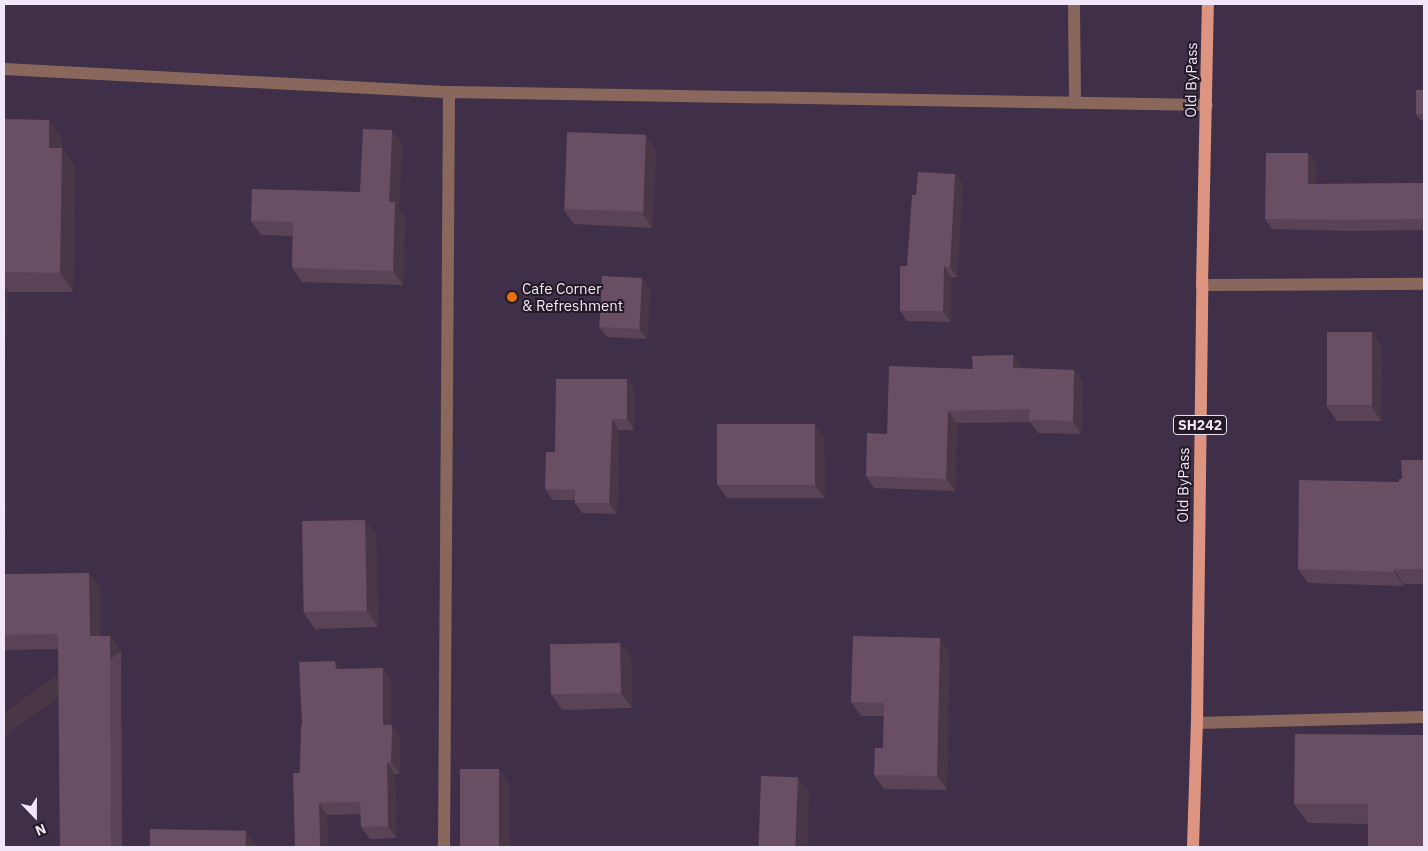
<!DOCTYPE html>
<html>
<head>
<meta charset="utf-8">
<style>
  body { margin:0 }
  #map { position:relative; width:1428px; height:851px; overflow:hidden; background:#3f2f48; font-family:"IBM Plex Sans",sans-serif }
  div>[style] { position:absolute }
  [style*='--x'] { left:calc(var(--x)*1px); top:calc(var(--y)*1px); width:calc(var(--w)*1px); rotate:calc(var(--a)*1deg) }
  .minor>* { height:12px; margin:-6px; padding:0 6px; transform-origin:6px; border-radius:6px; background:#8a675d }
  .major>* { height:12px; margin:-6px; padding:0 6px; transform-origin:6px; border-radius:6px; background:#dd9582 }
  .wall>* { inset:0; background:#5a4356 }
  .shaded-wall>* { inset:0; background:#4a3746; transform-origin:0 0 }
  .building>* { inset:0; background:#694e64; transform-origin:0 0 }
  .dots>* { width:14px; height:14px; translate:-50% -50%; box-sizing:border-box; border:2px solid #221a26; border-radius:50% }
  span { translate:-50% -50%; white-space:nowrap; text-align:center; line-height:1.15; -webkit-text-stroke:4px #221a26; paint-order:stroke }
  .shield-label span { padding:1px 4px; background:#221a26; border:1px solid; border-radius:4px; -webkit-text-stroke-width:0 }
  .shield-label { font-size:14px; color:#f1e7f8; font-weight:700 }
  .street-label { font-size:15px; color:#f1e7f8 }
  .poi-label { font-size:15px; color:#f1e7f8 }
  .left { translate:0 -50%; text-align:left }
  .frame { position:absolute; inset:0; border:5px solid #f1e7f8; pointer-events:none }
  .north { position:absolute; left:10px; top:791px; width:50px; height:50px; -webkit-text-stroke:4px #221a26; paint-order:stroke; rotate:158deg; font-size:14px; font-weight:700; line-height:20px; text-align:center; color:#f1e7f8 }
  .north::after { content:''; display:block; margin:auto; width:18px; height:22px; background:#f1e7f8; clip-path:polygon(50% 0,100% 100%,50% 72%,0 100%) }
</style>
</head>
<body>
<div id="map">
  <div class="minor">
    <i style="--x:1074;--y:4;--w:99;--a:89.4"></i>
    <i style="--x:4;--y:69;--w:446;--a:3"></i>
    <i style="--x:449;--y:92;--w:758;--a:0.98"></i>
    <i style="--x:1202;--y:285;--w:222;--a:-0.3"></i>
    <i style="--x:1197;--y:723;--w:227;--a:-1.5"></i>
    <i style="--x:444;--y:847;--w:755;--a:-89.62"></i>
  </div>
  <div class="major">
    <i style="--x:1193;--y:847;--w:124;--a:-88.2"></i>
    <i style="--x:1197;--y:723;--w:438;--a:-89.3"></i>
    <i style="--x:1202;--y:285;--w:281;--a:-88.8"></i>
  </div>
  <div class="wall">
    <i style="clip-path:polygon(1424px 90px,1424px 120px,1420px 120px,1416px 114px)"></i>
    <i style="clip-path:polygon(4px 119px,62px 139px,62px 149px,75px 167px,73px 292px,8px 292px,4px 392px)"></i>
    <i style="clip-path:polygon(392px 130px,402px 144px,399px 208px,405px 216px,403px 285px,302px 282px,292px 268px,293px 236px,261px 235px,251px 221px,360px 192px)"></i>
    <i style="clip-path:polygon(656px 151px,652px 228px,574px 224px,563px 209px)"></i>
    <i style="clip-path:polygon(1316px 164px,1315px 184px,1424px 183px,1424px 230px,1352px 231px,1272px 229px,1265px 219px)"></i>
    <i style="clip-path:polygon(955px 174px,963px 184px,957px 277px,951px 277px,951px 322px,907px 321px,900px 311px,907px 266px,916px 195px)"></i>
    <i style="clip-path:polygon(650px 289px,647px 339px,607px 337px,599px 327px)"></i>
    <i style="clip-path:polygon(1372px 332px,1382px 348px,1381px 421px,1337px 421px,1326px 405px)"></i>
    <i style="clip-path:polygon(1013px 355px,1021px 367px,1021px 368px,1074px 370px,1083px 382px,1081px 434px,1038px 433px,1030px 422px,957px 423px,955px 491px,874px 488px,866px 476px,887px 434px,973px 369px)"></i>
    <i style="clip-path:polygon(627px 379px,634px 389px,634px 430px,619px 430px,617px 514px,582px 513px,575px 503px,575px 500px,553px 500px,545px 489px,555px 452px)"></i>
    <i style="clip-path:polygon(824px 437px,825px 498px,727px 498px,718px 485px)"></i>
    <i style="clip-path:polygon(1424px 460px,1424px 584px,1404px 584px,1404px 586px,1308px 583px,1298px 569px)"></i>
    <i style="clip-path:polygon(365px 520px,376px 535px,378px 627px,315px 629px,304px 613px)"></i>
    <i style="clip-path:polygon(4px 574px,100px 588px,100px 636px,110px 636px,121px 651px,122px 847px,60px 847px,58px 649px,4px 650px)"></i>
    <i style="clip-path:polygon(620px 643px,631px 658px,632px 708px,562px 710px,552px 695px)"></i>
    <i style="clip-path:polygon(949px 652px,947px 790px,884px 789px,874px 775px,883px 748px,884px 716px,861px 716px,851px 702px)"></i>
    <i style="clip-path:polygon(341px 669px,391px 680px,391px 725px,400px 737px,400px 774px,395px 774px,396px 838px,370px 839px,361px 827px,361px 814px,327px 815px,328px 847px,295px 847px,302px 725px)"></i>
    <i style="clip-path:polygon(1424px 735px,1368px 824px,1308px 823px,1294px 804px)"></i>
  </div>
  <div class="shaded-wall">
    <i style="clip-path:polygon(49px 120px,62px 139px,62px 149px,75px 167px,73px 292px,60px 273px,49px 148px)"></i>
    <i style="clip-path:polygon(392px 130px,402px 144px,399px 208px,405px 216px,403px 285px,393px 271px,389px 202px)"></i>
    <i style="clip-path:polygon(646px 135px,656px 151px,652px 228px,642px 212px)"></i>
    <i style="clip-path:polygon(1308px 153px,1316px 164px,1315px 195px,1308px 184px)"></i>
    <i style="clip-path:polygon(955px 174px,963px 184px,957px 277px,950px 267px)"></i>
    <i style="clip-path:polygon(944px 266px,951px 277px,951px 322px,943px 311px)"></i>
    <i style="clip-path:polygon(642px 278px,650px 289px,647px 339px,639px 329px)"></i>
    <i style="clip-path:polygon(4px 285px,8px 292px,4px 392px)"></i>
    <i style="clip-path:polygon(1372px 332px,1382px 348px,1381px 421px,1371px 406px)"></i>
    <i style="clip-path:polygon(1013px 355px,1021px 367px,1021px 380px,1013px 368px)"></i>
    <i style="clip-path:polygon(1074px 370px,1083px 382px,1081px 434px,1073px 421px)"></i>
    <i style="clip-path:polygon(627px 379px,634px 389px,634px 430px,627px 419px)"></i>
    <i style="clip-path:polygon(948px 411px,957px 423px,955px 491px,946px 479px)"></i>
    <i style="clip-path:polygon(612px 419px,619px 430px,617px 514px,609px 503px)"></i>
    <i style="clip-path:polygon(815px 424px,824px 437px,825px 498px,815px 485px)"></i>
    <i style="clip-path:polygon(4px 502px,7px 506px,6px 539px,4px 535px)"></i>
    <i style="clip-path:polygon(365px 520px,376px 535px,378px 627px,367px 611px)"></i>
    <i style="clip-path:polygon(1394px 569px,1404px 584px,1404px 586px,1394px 572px)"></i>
    <i style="clip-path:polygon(89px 573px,100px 588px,100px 651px,90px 636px)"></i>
    <i style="left:110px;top:636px;width:19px;height:211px;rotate:54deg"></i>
    <i style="clip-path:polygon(940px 638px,949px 652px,947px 790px,937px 776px)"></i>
    <i style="clip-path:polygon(620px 643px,631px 658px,632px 708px,621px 693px)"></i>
    <i style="clip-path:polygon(335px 661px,343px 673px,336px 669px)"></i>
    <i style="clip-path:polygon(383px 668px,391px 680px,391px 737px,383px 725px)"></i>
    <i style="clip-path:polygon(392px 725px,400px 737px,400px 774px,391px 762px)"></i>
    <i style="clip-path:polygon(387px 762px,395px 774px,396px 838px,388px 826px)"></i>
    <i style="clip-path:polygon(499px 769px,510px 784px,510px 847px,499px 847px)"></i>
    <i style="clip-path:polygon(798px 777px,809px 792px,808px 847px,797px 847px)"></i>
    <i style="clip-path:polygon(319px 803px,327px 815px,328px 847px,320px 847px)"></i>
    <i style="clip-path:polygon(246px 831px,256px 846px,256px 847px,245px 847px)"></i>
  </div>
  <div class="building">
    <i style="left:1416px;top:90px;width:8px;height:24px"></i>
    <i style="clip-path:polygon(4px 119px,49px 120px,49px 148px,62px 148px,60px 273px,4px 272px)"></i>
    <i style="clip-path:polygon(363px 129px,392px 130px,389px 202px,395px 202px,393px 271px,292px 268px,293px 222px,251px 221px,252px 189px,360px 192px)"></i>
    <i style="left:567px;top:132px;width:79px;height:77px;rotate:2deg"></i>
    <i style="clip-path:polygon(1266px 153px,1308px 153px,1308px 184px,1424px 183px,1424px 219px,1345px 220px,1265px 219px)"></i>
    <i style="clip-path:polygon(918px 172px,955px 174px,950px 267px,944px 266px,943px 311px,900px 311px,900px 266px,907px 266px,912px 195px,916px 195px)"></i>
    <i style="left:602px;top:276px;width:40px;height:51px;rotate:3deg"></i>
    <i style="left:1327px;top:332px;width:45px;height:73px"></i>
    <i style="clip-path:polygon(1013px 355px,1013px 368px,1074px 370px,1073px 421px,1029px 420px,1030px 409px,948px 411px,946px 479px,866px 476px,867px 433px,887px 434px,889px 366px,973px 369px,972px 356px)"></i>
    <i style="clip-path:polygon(556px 379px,627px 379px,627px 419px,612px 419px,609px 503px,575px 503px,575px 490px,545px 489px,546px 452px,555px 452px)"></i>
    <i style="left:717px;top:424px;width:98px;height:61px"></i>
    <i style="clip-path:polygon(1401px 460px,1424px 460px,1424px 569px,1394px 569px,1394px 572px,1298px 569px,1299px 480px,1399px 482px,1399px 479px,1402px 479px)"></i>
    <i style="left:365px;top:520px;width:91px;height:63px;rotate:89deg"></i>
    <i style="clip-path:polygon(89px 573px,90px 636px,110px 636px,111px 847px,60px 847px,58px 634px,4px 635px,4px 574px)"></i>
    <i style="clip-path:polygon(853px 636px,940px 638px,937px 776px,874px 775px,875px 748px,883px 748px,884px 703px,851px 702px)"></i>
    <i style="left:620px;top:643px;width:50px;height:70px;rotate:89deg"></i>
    <i style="clip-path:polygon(335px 661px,336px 669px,383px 668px,383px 725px,392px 725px,391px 762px,387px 762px,388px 826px,361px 827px,360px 802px,319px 803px,320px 847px,295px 847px,293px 773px,300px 773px,301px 725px,302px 725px,299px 662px)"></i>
    <i style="clip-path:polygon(1295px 734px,1424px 735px,1424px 847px,1368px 847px,1368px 804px,1294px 804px)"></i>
    <i style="left:460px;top:769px;width:39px;height:78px"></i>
    <i style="left:761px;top:776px;width:37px;height:71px;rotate:2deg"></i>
    <i style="left:150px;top:829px;width:96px;height:18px;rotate:1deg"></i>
  </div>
  <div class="dots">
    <i style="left:512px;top:297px;background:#e8710a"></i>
  </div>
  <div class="shield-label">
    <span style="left:1200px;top:425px">SH242</span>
  </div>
  <div class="street-label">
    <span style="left:1191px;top:80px;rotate:-89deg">Old ByPass</span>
    <span style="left:1183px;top:485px;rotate:-89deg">Old ByPass</span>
  </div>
  <div class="poi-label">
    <span class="left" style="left:522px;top:297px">Cafe Corner<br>&amp; Refreshment</span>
  </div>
  <div class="frame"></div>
  <div class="north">N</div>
</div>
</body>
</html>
